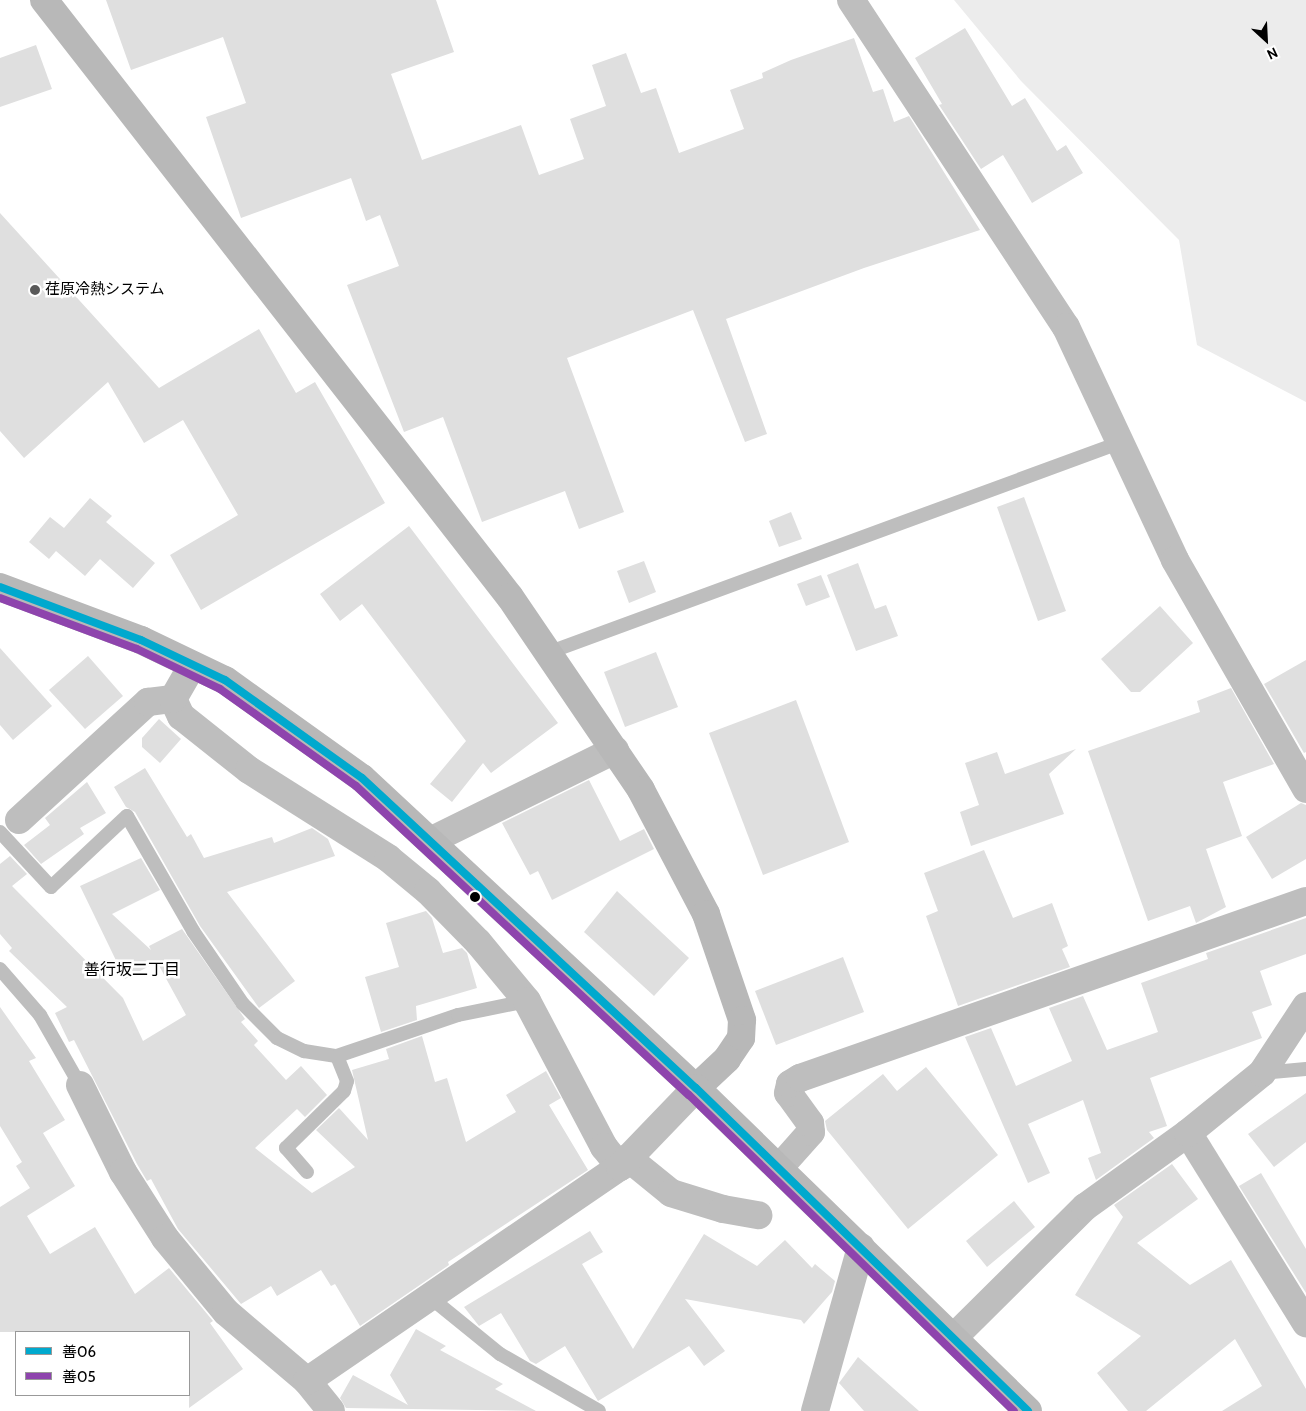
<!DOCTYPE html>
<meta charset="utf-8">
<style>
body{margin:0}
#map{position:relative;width:1306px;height:1411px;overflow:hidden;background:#fff;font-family:Cabin,"Noto Sans JP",sans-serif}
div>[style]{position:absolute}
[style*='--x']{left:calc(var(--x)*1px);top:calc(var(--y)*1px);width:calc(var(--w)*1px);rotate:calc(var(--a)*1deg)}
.green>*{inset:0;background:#ececec}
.building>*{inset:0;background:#dfdfdf}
.lane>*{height:14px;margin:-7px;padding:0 7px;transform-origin:7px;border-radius:7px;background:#bebebe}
.street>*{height:28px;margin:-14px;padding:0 14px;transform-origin:14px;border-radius:14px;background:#bebebe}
.secondary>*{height:28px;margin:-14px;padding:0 14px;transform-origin:14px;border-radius:14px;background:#b8b8b8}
.bus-1>*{height:8px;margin:-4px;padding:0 4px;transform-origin:4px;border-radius:4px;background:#00a9ce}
.bus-2>*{height:8px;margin:-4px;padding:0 4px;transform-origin:4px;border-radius:4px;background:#8e44ad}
.dots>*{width:14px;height:14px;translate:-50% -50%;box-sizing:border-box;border:2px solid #fff;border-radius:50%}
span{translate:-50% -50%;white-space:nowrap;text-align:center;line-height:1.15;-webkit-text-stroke:5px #fff;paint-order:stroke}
.poi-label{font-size:15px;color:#000}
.left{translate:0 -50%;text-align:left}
.neighbourhood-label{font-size:16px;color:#000}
.legend{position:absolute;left:15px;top:1331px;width:175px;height:65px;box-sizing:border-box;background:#fff;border:1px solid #999;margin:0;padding:6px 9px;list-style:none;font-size:15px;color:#000}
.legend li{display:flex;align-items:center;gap:10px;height:25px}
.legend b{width:25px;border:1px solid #999}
.north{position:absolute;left:1241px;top:15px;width:50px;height:50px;-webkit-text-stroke:4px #fff;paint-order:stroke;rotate:155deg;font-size:14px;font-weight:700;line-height:20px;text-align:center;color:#000}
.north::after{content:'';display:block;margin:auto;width:18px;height:22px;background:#000;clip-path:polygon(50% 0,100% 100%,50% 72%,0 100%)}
</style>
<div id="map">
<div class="green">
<div style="clip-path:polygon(954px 0,1306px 0,1306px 402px,1197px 345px,1179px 240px,1021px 81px)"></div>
</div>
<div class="building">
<div style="clip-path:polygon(106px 0,436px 0,454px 52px,391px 74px,422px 160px,521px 125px,539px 175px,584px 159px,570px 119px,606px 106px,592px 65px,626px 53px,641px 93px,656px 88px,679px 153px,744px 129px,730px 90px,763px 78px,762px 73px,791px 60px,854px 38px,873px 92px,883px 89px,894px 122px,909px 116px,980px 230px,864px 268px,726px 319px,767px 434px,745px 442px,693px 310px,567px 358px,624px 512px,579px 529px,565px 491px,482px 522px,443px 417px,404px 432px,347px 285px,399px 266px,380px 215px,366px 221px,351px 178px,241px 218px,206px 117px,246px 103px,223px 37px,131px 70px)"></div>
<div style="clip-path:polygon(965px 28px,1012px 106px,1025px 98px,1057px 151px,1066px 145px,1083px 173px,1032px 203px,1003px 155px,981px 169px,939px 105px,942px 104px,915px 58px)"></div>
<div style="clip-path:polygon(36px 45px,52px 89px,0 107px,0 58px)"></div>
<div style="clip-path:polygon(0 213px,159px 388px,259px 329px,296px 393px,315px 382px,385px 503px,201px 610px,170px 555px,238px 515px,183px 420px,144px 443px,108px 382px,24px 458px,0 431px)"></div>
<div style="clip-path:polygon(1024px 497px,1066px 611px,1038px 621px,997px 507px)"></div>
<div style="clip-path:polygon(90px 498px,112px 516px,106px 522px,155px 563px,133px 588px,100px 559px,85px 576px,56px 551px,49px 559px,29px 542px,50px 517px,64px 528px)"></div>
<div style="clip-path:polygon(791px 512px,802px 539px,779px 547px,769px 521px)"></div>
<div style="clip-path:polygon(409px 526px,558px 723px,491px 773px,483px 763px,452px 802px,430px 784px,466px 741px,362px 604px,340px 621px,320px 594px)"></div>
<div style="clip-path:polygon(644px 561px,656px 592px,629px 603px,617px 571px)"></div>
<div style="clip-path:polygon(858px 563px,875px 609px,886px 605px,898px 636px,856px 651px,827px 575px)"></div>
<div style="clip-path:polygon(821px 575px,830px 597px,806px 606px,797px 584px)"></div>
<div style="clip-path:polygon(1160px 606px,1193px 643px,1140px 692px,1131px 692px,1101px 659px)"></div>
<div style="clip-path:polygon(0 648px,52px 706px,13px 740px,0 725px)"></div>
<div style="clip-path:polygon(656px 652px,678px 707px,625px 727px,604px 672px)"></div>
<div style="clip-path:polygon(88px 656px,123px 696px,85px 729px,49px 690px)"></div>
<div style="clip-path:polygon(1306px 660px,1306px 752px,1304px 753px,1264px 684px)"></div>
<div style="clip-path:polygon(1231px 688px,1274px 764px,1223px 782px,1242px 836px,1206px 849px,1226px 907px,1196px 923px,1190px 906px,1148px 921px,1088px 751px,1200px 712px,1197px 701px)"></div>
<div style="clip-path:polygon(796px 700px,849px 842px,763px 875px,709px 733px)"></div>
<div style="clip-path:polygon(159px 719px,181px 739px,160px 763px,142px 747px,142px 738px)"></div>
<div style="clip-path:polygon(1076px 749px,1049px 774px,1064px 814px,971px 846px,960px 812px,979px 805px,965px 763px,997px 752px,1005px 774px)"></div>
<div style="clip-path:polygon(145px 768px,187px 837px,191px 834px,204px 858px,272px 837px,274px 843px,312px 828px,328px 839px,335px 856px,227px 892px,295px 981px,259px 1008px,200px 926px,135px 812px,126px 807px,114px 787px)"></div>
<div style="clip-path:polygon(589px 780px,620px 841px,644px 829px,654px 849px,552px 900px,538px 871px,530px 875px,502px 823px)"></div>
<div style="clip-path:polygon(87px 782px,106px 813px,80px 828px,84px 834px,41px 864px,24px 845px,50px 825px,45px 818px)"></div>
<div style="clip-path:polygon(1301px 803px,1306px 805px,1306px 859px,1272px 879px,1246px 837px)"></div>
<div style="clip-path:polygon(984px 850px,1013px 918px,1052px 903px,1068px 946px,1062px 949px,1070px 967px,958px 1006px,926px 916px,938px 911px,924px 873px)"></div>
<div style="clip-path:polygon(10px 856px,27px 874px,12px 886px,123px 998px,143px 1041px,186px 1015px,157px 962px,125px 979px,80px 886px,141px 858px,160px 890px,112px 914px,151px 950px,149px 946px,182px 929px,245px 1019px,241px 1022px,258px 1041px,254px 1045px,286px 1080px,301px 1066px,327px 1095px,305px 1117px,297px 1109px,255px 1148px,312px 1193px,355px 1167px,316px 1130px,339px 1108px,368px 1140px,352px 1070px,389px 1059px,386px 1049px,422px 1036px,435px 1082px,447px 1078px,466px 1142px,516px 1112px,506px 1095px,546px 1071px,561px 1098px,549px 1105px,588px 1170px,448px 1262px,449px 1265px,360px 1326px,335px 1284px,331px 1286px,321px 1270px,277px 1296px,271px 1286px,241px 1304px,178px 1229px,151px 1179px,147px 1181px,137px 1164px,74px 1040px,69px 1042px,55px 1013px,67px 1007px,9px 951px,12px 948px,0 934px,0 864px)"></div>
<div style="clip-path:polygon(617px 891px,689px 958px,654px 996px,584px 932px)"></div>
<div style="clip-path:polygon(426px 911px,432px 918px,443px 953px,462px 948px,467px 953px,477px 988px,416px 1006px,417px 1020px,381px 1032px,365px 977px,399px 967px,386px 923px)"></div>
<div style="clip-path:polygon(1306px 918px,1306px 954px,1260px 971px,1272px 1005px,1252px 1012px,1262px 1038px,1150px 1078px,1167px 1126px,1149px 1132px,1154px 1138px,1096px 1180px,1088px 1158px,1101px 1153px,1083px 1100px,1028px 1124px,1050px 1173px,1028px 1183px,965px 1037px,991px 1028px,1016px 1086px,1072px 1061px,1049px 1008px,1083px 996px,1107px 1050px,1158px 1032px,1141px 983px,1208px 959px,1206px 953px)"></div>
<div style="clip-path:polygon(843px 957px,864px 1012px,776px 1045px,755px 991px)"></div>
<div style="clip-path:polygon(0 1007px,36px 1058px,29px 1061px,65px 1120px,43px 1133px,75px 1186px,27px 1216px,50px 1254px,95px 1227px,135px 1294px,169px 1268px,213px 1321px,210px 1323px,243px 1369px,189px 1408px,189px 1332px,0 1332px,0 1207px,30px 1188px,16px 1166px,22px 1162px,0 1126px)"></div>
<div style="clip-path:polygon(926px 1067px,998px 1155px,908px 1229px,827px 1130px,825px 1121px,883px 1074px,897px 1091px)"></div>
<div style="clip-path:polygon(1306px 1093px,1306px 1142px,1274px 1167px,1248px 1134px)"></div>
<div style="clip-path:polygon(1172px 1164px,1198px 1199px,1137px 1243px,1190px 1285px,1231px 1260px,1306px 1389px,1306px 1411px,1222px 1411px,1262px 1386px,1235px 1339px,1146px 1411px,1128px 1411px,1097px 1373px,1141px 1336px,1075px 1295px,1123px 1217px,1114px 1205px)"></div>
<div style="clip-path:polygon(1261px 1173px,1306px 1249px,1306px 1293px,1239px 1186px)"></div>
<div style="clip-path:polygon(1014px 1201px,1035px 1227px,987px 1267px,966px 1241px)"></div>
<div style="clip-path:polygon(590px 1231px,603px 1252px,582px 1264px,633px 1349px,704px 1234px,757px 1266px,785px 1240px,812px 1268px,815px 1264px,835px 1281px,832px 1292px,804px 1324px,801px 1320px,685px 1299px,725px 1351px,704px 1366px,689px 1346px,598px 1401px,565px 1346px,536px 1364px,530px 1361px,501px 1313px,479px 1326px,464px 1307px)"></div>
<div style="clip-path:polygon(416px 1329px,446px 1346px,440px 1350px,503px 1384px,495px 1389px,536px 1411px,346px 1408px,340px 1398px,353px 1375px,408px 1405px,390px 1375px)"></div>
<div style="clip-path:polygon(858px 1357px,919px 1411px,864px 1411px,839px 1383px)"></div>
</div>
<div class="lane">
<div style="--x:550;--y:652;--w:606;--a:-20.17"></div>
<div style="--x:0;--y:832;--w:75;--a:47.2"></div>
<div style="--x:51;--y:887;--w:104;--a:-43.1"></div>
<div style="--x:127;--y:816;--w:133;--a:60.1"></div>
<div style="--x:193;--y:931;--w:88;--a:55.6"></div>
<div style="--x:243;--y:1004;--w:48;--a:45"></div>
<div style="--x:277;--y:1038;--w:30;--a:26"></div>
<div style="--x:304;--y:1051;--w:33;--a:9"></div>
<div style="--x:337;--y:1056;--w:128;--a:-18.7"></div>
<div style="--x:458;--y:1015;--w:70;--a:-11.5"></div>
<div style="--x:0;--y:969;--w:61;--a:49"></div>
<div style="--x:40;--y:1015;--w:81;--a:60.3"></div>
<div style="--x:1262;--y:1073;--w:44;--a:-5.2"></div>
<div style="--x:307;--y:1172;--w:32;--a:-131"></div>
<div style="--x:286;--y:1148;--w:81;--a:-44.5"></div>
<div style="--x:344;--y:1091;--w:10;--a:-73"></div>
<div style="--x:347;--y:1081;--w:27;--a:-112"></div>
<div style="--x:431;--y:1298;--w:89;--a:39.1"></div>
<div style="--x:500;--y:1354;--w:114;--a:29.9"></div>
</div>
<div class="street">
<div style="--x:851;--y:0;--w:391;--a:56.7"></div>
<div style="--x:1066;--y:327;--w:257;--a:64.9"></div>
<div style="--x:1175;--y:560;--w:264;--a:60.2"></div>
<div style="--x:173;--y:699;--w:19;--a:65"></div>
<div style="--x:181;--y:716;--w:87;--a:38.5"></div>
<div style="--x:249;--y:770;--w:165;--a:32.3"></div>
<div style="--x:388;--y:858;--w:52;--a:39.5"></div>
<div style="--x:428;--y:891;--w:71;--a:45.6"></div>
<div style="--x:478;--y:942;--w:77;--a:50.3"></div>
<div style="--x:527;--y:1001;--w:165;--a:62.2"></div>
<div style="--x:604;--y:1147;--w:26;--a:51"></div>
<div style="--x:19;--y:820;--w:175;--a:-42.5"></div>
<div style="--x:148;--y:702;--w:25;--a:-7"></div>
<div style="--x:173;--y:699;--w:38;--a:-60"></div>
<div style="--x:432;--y:840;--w:204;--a:-26.2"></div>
<div style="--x:80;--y:1085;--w:97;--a:63.7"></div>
<div style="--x:123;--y:1172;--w:78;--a:57.5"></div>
<div style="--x:165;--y:1238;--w:96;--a:50.5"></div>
<div style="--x:226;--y:1312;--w:106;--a:40.4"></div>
<div style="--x:307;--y:1381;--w:38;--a:51"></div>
<div style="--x:1188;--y:1133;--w:224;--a:58.2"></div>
<div style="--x:628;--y:1158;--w:55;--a:39.1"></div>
<div style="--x:671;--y:1193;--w:54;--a:17.1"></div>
<div style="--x:723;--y:1209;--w:36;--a:10"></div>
<div style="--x:779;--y:1168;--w:48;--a:-48.4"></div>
<div style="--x:811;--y:1132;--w:9;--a:-96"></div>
<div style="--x:810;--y:1123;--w:37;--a:-126"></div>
<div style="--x:788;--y:1093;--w:9;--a:-77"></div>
<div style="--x:790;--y:1084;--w:12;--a:-31"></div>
<div style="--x:800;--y:1078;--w:536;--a:-19.28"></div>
<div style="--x:953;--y:1338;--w:186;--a:-44.8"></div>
<div style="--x:1085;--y:1207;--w:127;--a:-35.7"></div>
<div style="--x:1188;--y:1133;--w:95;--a:-39"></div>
<div style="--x:1262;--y:1073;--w:80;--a:-56.7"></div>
<div style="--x:307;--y:1381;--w:379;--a:-34.4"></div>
<div style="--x:620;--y:1167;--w:110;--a:-46.1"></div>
<div style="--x:815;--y:1411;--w:170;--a:-74.3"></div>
</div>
<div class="secondary">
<div style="--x:44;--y:0;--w:757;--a:52.03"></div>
<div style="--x:510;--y:597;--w:233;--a:55.8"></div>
<div style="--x:641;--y:790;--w:140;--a:62.3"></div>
<div style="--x:706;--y:914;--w:112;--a:71.2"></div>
<div style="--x:742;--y:1020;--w:18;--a:93"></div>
<div style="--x:741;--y:1038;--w:25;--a:124"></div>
<div style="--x:727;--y:1059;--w:42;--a:136.9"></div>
<div style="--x:0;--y:587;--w:151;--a:20.6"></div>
<div style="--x:141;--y:640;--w:93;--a:25.5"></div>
<div style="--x:225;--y:680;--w:168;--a:35.6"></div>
<div style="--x:362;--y:778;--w:456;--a:42.9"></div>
<div style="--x:696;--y:1088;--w:463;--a:44.2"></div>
</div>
<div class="bus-1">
<div style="--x:0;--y:587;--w:151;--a:20.6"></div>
<div style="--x:141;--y:640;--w:93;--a:25.5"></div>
<div style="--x:225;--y:680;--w:168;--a:35.6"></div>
<div style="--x:362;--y:778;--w:456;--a:42.9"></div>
<div style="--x:696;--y:1088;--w:463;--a:44.2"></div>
</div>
<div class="bus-2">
<div style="--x:0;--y:598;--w:146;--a:20.4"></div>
<div style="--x:137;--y:649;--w:92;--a:25.7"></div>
<div style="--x:220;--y:689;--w:167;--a:35.5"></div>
<div style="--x:356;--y:786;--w:454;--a:42.9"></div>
<div style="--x:689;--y:1095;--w:453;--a:44.2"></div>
</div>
<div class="dots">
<div style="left:35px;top:290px;background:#595959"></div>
<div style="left:475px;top:897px;background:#000"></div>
</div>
<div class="poi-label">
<span class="left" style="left:45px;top:290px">荏原冷熱システム</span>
</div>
<div class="neighbourhood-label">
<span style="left:132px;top:970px">善行坂二丁目</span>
</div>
<ul class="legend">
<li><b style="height:6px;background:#00a9ce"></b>善06</li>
<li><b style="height:6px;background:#8e44ad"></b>善05</li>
</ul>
<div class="north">N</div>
</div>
